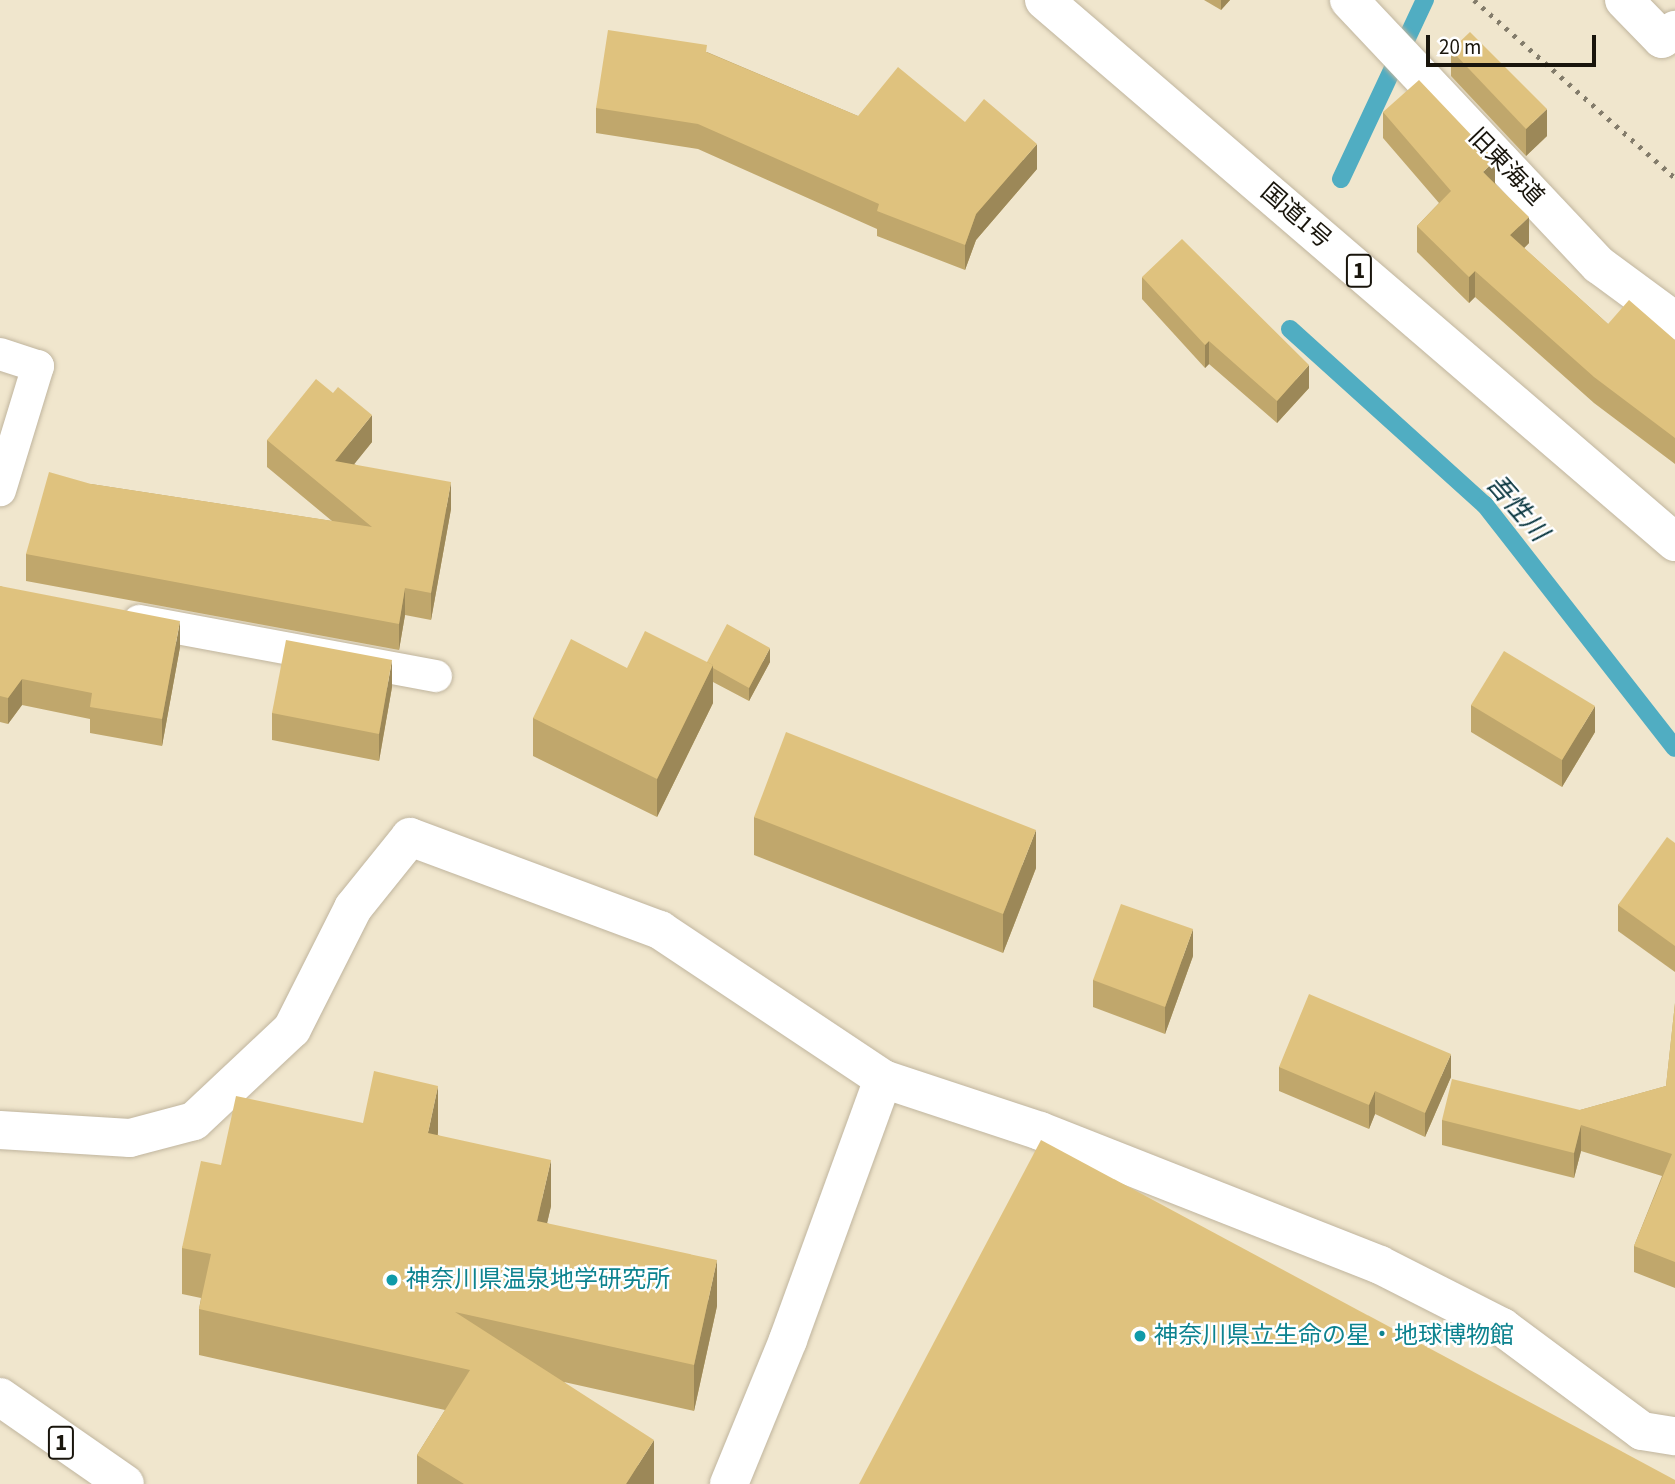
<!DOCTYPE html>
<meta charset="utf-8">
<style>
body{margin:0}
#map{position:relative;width:1675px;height:1484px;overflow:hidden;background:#f0e6cd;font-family:"Source Sans 3","Noto Sans JP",sans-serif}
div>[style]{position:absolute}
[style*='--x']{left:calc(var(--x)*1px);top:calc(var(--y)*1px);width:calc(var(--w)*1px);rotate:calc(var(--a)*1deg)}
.stream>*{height:18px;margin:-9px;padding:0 9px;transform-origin:9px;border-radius:9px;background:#50adc2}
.roads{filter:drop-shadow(0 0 2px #c0b59e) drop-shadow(0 0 2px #c0b59e)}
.lane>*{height:32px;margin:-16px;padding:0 16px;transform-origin:16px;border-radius:16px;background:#fff}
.street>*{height:38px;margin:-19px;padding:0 19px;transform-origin:19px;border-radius:19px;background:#fff}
.highway>*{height:38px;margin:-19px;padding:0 19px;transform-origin:19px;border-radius:19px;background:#fff}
.rail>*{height:5px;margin-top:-2.5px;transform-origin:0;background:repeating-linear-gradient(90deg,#837c6b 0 3.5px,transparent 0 10.5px)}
.wall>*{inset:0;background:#c0a76c}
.shaded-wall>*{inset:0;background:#9c8858}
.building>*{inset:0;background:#dfc27e}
.dots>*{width:19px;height:19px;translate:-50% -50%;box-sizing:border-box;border:4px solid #fff;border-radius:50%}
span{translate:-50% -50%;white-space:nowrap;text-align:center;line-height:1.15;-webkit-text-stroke:5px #fff;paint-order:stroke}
.shield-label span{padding:2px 5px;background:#fff;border:2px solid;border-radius:5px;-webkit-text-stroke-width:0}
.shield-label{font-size:23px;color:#19150c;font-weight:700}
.street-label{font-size:24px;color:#19150c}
.culture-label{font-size:24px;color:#0d838f}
.left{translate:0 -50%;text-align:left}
.water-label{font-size:26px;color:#04323b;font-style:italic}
.scale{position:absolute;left:1426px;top:35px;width:170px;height:32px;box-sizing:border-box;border:4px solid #19150c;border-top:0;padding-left:9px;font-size:21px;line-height:24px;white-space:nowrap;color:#19150c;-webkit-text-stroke:5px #fff;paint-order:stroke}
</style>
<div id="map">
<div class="stream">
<div style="--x:1341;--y:179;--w:198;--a:-64.9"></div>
<div style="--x:1290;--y:329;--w:263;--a:42.1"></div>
<div style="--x:1485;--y:505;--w:308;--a:52"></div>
</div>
<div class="roads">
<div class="lane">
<div style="--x:0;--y:354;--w:40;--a:18"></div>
<div style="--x:38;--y:366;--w:130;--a:107"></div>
<div style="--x:139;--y:621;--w:302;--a:10.5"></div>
</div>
<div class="street">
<div style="--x:1349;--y:0;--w:364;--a:46.7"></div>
<div style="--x:1599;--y:265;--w:94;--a:36.4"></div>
<div style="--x:1624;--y:0;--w:54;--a:45.7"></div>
<div style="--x:1662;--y:39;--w:16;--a:-35"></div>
<div style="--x:0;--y:1130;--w:130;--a:3.5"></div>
<div style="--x:130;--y:1138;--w:66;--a:-14.9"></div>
<div style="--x:194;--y:1121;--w:134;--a:-43.2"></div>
<div style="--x:292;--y:1029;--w:136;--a:-63.2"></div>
<div style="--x:353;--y:908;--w:91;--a:-51.2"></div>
<div style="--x:410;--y:837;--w:267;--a:20.4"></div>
<div style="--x:660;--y:930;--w:268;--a:33.7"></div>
<div style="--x:883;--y:1079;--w:165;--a:18.3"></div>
<div style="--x:1040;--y:1131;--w:365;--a:21.5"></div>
<div style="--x:1380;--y:1265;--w:137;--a:26.9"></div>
<div style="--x:1502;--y:1327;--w:174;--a:36.6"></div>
<div style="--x:1642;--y:1431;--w:33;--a:9"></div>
<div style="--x:729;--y:1484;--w:156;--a:-67.7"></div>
<div style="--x:788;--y:1340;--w:278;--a:-70"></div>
</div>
<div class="highway">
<div style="--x:1044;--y:0;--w:832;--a:40.66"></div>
<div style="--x:0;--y:1397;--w:152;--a:34.8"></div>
</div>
</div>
<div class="rail">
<div style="--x:1474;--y:0;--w:268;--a:41.5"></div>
</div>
<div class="wall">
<div style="clip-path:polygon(1204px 0,1230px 0,1221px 10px)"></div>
<div style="clip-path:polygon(1451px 50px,1547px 136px,1526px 156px,1451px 76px)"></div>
<div style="clip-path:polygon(707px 52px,858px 116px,965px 122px,1037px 169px,976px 240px,965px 270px,877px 236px,877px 229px,698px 149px,596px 133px,596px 108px)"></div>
<div style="clip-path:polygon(1383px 112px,1495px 183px,1529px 243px,1524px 248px,1608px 324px,1675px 340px,1675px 464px,1594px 403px,1475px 297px,1469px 303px,1417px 252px,1417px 226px,1439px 203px,1383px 138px)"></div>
<div style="clip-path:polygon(1142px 277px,1309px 388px,1277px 423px,1209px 364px,1205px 368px,1142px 299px)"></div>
<div style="clip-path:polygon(267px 440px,372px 442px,354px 464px,451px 509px,431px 620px,405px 615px,399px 650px,26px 581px,26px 554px,91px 484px,332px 521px,267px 467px)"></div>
<div style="clip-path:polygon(0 586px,180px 647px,162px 746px,90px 733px,90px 719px,22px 705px,8px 724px,0 722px)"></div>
<div style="clip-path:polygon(707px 662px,770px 662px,749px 701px,713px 682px,713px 703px,657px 817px,533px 756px,533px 718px,627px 668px)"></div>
<div style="clip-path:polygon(392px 687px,379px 761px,272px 740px,272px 713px)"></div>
<div style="clip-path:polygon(1471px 705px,1595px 732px,1562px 787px,1471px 732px)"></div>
<div style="clip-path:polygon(754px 817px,1036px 868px,1003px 953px,754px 855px)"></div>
<div style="clip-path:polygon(1675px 843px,1675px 972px,1618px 931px,1618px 905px)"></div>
<div style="clip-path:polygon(1193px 956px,1165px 1034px,1093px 1007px,1093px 980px)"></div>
<div style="clip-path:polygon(1675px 1003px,1675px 1288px,1634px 1272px,1634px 1246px,1662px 1176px,1581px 1151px,1574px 1178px,1442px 1145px,1442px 1120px,1580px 1110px,1666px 1086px)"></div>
<div style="clip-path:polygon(1279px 1067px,1451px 1077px,1425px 1137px,1375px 1114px,1369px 1129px,1279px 1091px)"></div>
<div style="clip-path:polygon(363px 1123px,438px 1132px,438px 1135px,551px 1206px,547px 1223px,717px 1306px,694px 1411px,564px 1382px,654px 1484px,417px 1484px,417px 1455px,445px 1410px,199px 1355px,199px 1309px,201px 1298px,182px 1294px,182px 1248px,221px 1165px)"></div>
</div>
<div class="shaded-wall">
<div style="clip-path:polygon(1221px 0,1230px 0,1221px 10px)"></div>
<div style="clip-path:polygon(1547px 109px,1547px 136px,1526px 156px,1526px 129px)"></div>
<div style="clip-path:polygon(1037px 144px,1037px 169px,976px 240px,965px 270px,965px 245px,976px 214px)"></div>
<div style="clip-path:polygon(1495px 160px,1495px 186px,1483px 172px)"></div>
<div style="clip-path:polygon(1529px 217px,1529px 243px,1510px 262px,1510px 235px)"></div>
<div style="clip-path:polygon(1475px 271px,1475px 297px,1469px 303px,1469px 277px)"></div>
<div style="clip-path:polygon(1209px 341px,1209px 364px,1205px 368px,1205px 345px)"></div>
<div style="clip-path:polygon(1309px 365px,1309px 388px,1277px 423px,1277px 401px)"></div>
<div style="clip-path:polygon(372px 415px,372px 442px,335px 488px,335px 461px)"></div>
<div style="clip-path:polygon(451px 482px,451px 509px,431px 620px,431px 593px)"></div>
<div style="clip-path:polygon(405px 588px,405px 615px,399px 650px,399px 624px)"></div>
<div style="clip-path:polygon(180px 621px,180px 647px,162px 746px,162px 719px)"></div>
<div style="clip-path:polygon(770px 648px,770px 662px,749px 701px,749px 688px)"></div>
<div style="clip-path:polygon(392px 660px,392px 687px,379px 761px,379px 734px)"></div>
<div style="clip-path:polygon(713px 665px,713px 703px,657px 817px,657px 779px)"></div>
<div style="clip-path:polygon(22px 679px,22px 705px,8px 724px,8px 698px)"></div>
<div style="clip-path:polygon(1595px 706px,1595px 732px,1562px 787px,1562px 760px)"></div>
<div style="clip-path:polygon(1036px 830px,1036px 868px,1003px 953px,1003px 914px)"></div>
<div style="clip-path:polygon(1193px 929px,1193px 956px,1165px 1034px,1165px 1007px)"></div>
<div style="clip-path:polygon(1451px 1054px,1451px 1077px,1425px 1137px,1425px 1113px)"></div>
<div style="clip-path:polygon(438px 1086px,438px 1132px,428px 1179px,428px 1133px)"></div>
<div style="clip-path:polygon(1375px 1091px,1375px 1114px,1369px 1129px,1369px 1105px)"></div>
<div style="clip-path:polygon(1581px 1125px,1581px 1151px,1574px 1178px,1574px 1153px)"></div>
<div style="clip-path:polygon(551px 1160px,551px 1206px,537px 1267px,537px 1221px)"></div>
<div style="clip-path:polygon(717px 1260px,717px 1306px,694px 1411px,694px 1365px)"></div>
<div style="clip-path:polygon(654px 1440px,654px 1484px,626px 1484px)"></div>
</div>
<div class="building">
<div style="clip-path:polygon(608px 30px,707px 45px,706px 52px,858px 116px,898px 67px,965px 122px,984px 99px,1037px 144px,976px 214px,965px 245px,877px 211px,879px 204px,698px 124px,596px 108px)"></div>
<div style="clip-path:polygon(1470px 32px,1547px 109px,1526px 129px,1451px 50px)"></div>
<div style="clip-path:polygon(1419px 80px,1495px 160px,1483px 172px,1529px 217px,1510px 235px,1608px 324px,1629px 300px,1675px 340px,1675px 438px,1594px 377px,1475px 271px,1469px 277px,1417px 226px,1451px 191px,1383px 112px)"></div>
<div style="clip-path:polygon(1182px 239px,1309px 365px,1277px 401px,1209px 341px,1205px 345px,1142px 277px)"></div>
<div style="clip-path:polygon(316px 379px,333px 393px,338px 387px,372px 415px,335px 461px,451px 482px,431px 593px,405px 588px,399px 624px,26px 554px,49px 472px,91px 484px,372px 527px,267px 440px)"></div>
<div style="clip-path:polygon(0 586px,180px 621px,162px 719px,90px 707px,92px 693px,22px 679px,8px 698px,0 696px)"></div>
<div style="clip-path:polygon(727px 624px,770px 648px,749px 688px,713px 668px,713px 665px,707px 662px)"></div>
<div style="clip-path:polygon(645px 631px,713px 665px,657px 779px,533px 718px,571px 639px,627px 668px)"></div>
<div style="clip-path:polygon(286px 640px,392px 660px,379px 734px,272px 713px)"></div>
<div style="clip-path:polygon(1504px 651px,1595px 706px,1562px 760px,1471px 705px)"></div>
<div style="clip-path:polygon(786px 732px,1036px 830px,1003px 914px,754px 817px)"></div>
<div style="clip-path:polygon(1667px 837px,1675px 843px,1675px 946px,1618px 905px)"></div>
<div style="clip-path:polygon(1121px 904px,1193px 929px,1165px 1007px,1093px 980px)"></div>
<div style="clip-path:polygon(1309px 994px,1451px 1054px,1425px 1113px,1375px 1091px,1369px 1105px,1279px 1067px)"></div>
<div style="clip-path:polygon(1675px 1003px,1675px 1262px,1634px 1246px,1672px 1154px,1581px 1125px,1574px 1153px,1442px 1120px,1452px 1079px,1580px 1110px,1666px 1086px)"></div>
<div style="clip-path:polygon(374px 1071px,438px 1086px,428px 1133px,551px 1160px,537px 1221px,717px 1260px,694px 1365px,455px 1312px,654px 1440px,626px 1484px,464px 1484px,417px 1455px,470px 1370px,199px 1309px,211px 1254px,182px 1248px,201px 1161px,221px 1165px,236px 1096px,363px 1123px)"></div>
<div style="clip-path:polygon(1041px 1140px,1675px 1480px,1675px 1484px,859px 1484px)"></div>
</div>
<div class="dots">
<div style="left:392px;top:1280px;background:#0f9aa8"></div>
<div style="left:1140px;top:1336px;background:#0f9aa8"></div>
</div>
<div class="shield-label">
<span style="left:1359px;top:271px">1</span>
<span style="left:61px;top:1443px">1</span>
</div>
<div class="street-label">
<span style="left:1506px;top:167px;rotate:46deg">旧東海道</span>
<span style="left:1296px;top:216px;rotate:41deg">国道1号</span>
</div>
<div class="culture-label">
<span class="left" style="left:406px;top:1280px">神奈川県温泉地学研究所</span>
<span class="left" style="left:1154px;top:1336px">神奈川県立生命の星・地球博物館</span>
</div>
<div class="water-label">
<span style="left:1517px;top:508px;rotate:49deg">吾性川</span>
</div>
<div class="scale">20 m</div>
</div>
